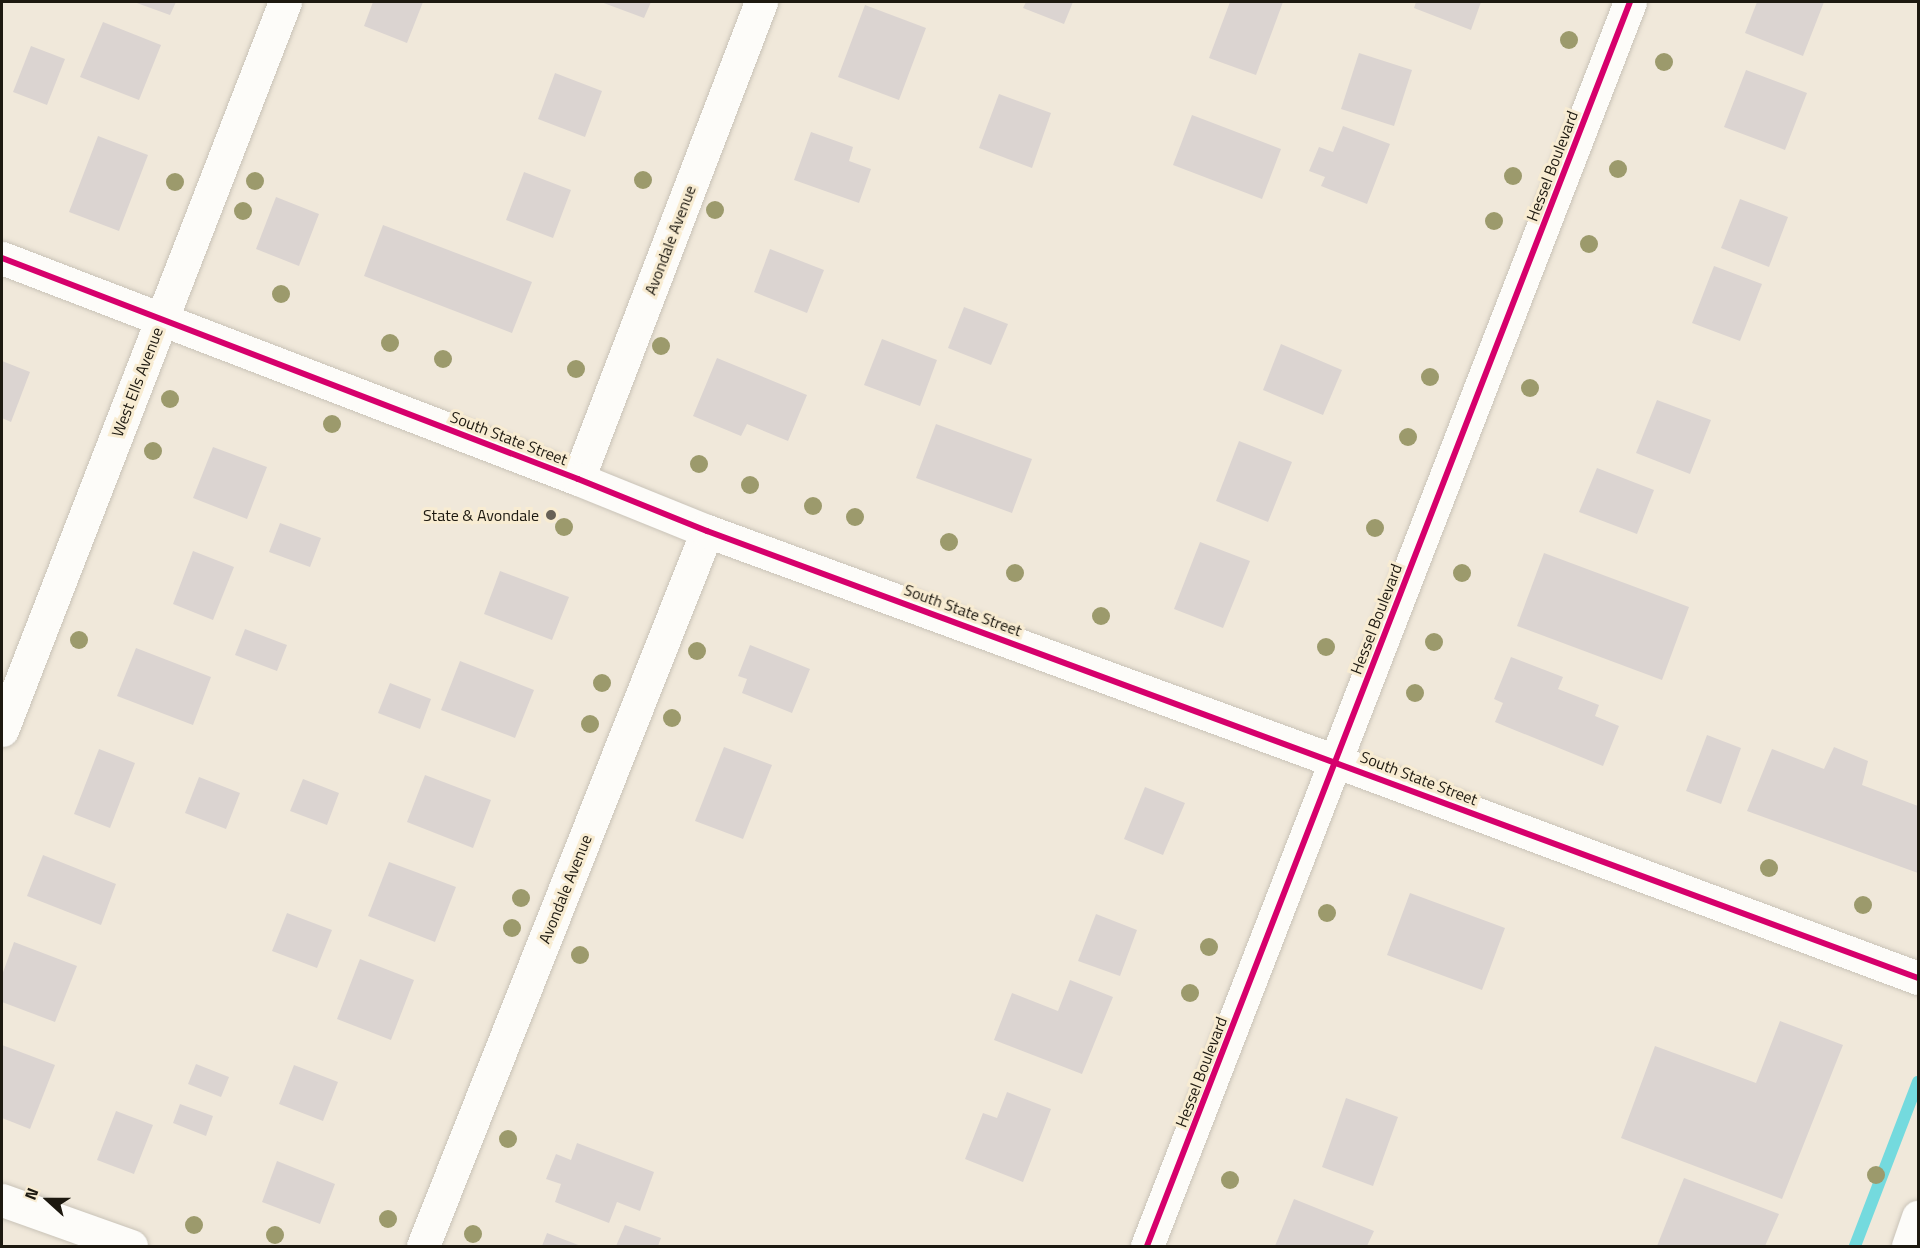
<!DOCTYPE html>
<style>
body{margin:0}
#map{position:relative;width:1920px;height:1248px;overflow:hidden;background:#f0e8da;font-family:"Titillium Web",sans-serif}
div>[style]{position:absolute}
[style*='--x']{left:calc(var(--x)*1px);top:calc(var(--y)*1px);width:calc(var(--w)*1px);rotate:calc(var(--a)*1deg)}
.stream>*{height:12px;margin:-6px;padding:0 6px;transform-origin:6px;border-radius:6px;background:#74dade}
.building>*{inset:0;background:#dbd4d1}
.roads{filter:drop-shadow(0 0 2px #c9c3b8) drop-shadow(0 0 2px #c9c3b8)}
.minor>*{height:33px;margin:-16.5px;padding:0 16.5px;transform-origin:16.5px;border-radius:16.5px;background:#fdfcf9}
.major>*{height:33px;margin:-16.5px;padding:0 16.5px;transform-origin:16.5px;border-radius:16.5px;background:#fdfcf9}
.cycleway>*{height:6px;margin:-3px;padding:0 3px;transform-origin:3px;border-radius:3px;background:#d6006c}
.trees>*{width:18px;height:18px;margin:-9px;border-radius:50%;background:#9c9a6c}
.dots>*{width:16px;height:16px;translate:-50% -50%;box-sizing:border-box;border:3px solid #f8ecd2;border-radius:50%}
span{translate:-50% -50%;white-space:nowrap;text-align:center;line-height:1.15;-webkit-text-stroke:6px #f8ecd2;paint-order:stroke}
.street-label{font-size:16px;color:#1d1910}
.poi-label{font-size:16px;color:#1d1910}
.right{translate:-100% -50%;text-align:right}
.frame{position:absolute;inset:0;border:3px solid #1d1910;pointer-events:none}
.north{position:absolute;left:18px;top:1170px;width:60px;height:60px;-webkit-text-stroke:4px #f8ecd2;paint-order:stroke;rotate:291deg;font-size:16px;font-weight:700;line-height:24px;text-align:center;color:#1d1910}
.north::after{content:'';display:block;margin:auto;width:21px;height:27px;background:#1d1910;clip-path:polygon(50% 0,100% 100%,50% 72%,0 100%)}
</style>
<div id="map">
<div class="stream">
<div style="--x:1855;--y:1246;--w:176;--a:-69"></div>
</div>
<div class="building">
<div style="clip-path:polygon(134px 2px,176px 2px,170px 15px)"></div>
<div style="clip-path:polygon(373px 2px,423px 2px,407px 43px,364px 26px)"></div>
<div style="clip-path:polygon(601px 2px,651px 2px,644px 18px)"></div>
<div style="clip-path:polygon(1026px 2px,1073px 2px,1064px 24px,1023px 8px)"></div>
<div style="clip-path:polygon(1230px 2px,1283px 2px,1256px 75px,1209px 58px)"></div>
<div style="clip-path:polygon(1416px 2px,1481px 2px,1471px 30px,1414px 8px)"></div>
<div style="clip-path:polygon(1757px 2px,1824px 2px,1803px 56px,1745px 33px)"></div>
<div style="clip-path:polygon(865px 5px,926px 28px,899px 100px,838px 77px)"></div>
<div style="clip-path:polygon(103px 22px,161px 45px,139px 100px,80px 77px)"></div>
<div style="clip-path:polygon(31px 46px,65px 59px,47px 105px,13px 92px)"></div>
<div style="clip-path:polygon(1359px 53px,1412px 70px,1394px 126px,1341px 109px)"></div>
<div style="clip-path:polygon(1746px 70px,1807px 93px,1785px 150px,1724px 127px)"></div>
<div style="clip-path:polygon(555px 73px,602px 91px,585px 137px,538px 119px)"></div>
<div style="clip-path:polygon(999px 94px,1051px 113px,1032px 168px,979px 148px)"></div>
<div style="clip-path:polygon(1192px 115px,1281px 149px,1262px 199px,1173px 165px)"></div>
<div style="clip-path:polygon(1343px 126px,1390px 144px,1367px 204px,1321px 186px,1325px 177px,1309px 171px,1319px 147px,1333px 152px)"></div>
<div style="clip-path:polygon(811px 132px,853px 147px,849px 161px,871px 169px,859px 203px,794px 180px)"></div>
<div style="clip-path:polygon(98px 136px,148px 155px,119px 231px,69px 212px)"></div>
<div style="clip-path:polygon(524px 172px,571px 190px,553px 238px,506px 220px)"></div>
<div style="clip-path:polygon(276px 197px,319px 214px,299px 266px,256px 249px)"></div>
<div style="clip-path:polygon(1740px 199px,1788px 217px,1769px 267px,1721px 248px)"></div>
<div style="clip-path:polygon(383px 225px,532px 282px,512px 333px,364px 276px)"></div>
<div style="clip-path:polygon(770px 249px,824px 270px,807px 313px,754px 292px)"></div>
<div style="clip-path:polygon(1714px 266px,1762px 284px,1740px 341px,1692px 323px)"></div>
<div style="clip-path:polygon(964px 307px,1008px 324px,991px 365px,948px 348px)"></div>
<div style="clip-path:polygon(882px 339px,937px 360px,920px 406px,864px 385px)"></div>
<div style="clip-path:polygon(1281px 344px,1342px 370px,1323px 415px,1263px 390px)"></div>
<div style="clip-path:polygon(717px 358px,807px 395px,788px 441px,747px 424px,741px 436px,693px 416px)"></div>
<div style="clip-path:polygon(2px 361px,30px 372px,11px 422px,2px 418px)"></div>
<div style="clip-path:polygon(1657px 400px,1711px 420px,1690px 474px,1636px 453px)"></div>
<div style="clip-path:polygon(936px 424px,1032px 459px,1012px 513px,916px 478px)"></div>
<div style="clip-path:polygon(1239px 441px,1292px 462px,1268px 522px,1216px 501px)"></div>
<div style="clip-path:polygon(213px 447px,267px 467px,247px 519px,193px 498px)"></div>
<div style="clip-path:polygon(1597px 468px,1654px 490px,1637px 534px,1579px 512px)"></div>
<div style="clip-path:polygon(280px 523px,321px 538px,310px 567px,269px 552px)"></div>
<div style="clip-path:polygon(1200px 542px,1250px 561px,1223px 628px,1174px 609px)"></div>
<div style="clip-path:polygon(193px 551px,234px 567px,213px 620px,173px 604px)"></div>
<div style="clip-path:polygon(1544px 553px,1689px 607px,1662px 680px,1517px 626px)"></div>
<div style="clip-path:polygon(500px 571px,569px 597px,552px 640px,484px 614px)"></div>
<div style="clip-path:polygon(245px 629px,287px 645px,277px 671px,235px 655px)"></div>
<div style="clip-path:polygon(750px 645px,810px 669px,792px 713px,742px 693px,747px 679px,738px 676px)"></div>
<div style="clip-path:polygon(136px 648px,211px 677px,193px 725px,117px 696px)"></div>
<div style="clip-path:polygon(1511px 657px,1563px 677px,1558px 689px,1599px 705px,1595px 716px,1619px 726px,1603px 766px,1495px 722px,1503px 703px,1494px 699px)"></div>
<div style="clip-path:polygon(460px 661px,534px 690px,515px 738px,441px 710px)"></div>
<div style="clip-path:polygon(390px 683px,431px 699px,420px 729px,378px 713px)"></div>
<div style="clip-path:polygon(1707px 735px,1741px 748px,1721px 804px,1686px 791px)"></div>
<div style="clip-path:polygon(724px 747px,772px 765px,743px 839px,695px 821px)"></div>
<div style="clip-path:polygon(1834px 747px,1868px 761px,1862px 785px,1918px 806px,1918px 873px,1747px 811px,1772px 749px,1824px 769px)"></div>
<div style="clip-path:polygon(99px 749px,135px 763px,110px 828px,74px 814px)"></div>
<div style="clip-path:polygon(425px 775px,491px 800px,473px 848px,407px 822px)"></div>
<div style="clip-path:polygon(199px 777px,240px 793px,226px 829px,185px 813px)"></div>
<div style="clip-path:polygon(303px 779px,339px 793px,327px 825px,290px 811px)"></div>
<div style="clip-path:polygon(1145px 787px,1185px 803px,1163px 855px,1124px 839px)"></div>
<div style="clip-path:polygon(43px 855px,116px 884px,101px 925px,27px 896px)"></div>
<div style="clip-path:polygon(389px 862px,456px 887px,435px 942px,368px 916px)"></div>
<div style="clip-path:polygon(1410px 893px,1505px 928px,1482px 990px,1387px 955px)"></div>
<div style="clip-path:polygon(287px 913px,332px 930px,317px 968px,272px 951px)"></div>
<div style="clip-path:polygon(1096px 914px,1137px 930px,1120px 976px,1078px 961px)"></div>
<div style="clip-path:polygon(14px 942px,77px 966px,55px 1022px,2px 1002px,2px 975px)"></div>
<div style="clip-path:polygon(360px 959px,414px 980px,391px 1040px,337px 1019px)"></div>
<div style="clip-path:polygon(1070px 980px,1113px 997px,1082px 1074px,994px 1040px,1012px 993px,1058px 1011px)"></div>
<div style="clip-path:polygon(1780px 1021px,1843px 1045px,1782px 1199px,1621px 1138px,1655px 1046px,1756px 1083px)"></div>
<div style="clip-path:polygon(2px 1045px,55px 1065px,30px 1129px,2px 1118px)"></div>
<div style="clip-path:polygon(196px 1064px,229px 1077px,221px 1097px,188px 1084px)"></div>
<div style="clip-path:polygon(294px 1065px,338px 1082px,323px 1121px,279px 1104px)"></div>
<div style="clip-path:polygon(1007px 1092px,1051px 1109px,1023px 1182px,965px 1159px,983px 1113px,997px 1118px)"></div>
<div style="clip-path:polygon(1346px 1098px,1398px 1117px,1373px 1186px,1322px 1167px)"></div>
<div style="clip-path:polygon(180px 1104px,213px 1116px,206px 1136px,173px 1123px)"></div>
<div style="clip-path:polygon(116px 1111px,153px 1125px,134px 1174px,97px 1160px)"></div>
<div style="clip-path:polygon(577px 1143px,654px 1172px,640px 1211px,617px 1202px,609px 1223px,555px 1202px,561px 1184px,546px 1179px,556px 1154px,571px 1160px)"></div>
<div style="clip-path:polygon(277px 1161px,335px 1184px,320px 1224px,262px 1202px)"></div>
<div style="clip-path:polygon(1684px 1178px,1779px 1214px,1765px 1246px,1657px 1246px)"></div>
<div style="clip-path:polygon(1294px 1199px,1374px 1231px,1367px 1246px,1275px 1246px)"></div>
<div style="clip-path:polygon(625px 1225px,661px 1238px,658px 1246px,616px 1246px)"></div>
<div style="clip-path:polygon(547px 1233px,581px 1246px,542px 1246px)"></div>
</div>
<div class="roads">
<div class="minor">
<div style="--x:578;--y:479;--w:511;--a:-69.01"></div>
<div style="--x:2;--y:730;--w:781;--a:-68.76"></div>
<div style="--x:1335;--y:761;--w:622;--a:20.42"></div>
<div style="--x:2;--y:1200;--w:137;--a:19.6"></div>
<div style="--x:423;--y:1246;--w:769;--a:-68.34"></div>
<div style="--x:1147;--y:1246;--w:1334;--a:-68.78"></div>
<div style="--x:1908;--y:1246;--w:31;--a:-71"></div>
</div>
<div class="major">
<div style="--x:2;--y:258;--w:617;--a:20.99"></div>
<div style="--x:578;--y:479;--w:139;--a:22"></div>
<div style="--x:707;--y:531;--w:669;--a:20.11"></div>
</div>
</div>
<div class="cycleway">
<div style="--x:2;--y:258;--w:617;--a:20.99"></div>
<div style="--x:578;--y:479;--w:139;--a:22"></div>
<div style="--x:707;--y:531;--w:1291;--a:20.26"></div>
<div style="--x:1147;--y:1246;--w:1334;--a:-68.78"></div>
</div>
<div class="trees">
<div style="left:1569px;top:40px"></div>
<div style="left:1664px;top:62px"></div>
<div style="left:1618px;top:169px"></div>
<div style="left:1513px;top:176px"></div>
<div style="left:643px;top:180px"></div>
<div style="left:255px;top:181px"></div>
<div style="left:175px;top:182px"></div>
<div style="left:715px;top:210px"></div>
<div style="left:243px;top:211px"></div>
<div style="left:1494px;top:221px"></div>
<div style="left:1589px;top:244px"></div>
<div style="left:281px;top:294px"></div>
<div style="left:390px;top:343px"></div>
<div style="left:661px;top:346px"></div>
<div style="left:443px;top:359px"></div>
<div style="left:576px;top:369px"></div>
<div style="left:1430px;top:377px"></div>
<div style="left:1530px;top:388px"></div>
<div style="left:170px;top:399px"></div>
<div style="left:332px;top:424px"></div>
<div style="left:1408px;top:437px"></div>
<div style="left:153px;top:451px"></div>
<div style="left:699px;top:464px"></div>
<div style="left:750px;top:485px"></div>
<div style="left:813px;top:506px"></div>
<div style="left:855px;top:517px"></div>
<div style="left:564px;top:527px"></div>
<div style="left:1375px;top:528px"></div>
<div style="left:949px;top:542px"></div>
<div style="left:1015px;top:573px"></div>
<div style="left:1462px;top:573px"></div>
<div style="left:1101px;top:616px"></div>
<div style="left:79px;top:640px"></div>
<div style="left:1434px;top:642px"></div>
<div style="left:1326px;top:647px"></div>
<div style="left:697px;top:651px"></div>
<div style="left:602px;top:683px"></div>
<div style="left:1415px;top:693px"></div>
<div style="left:672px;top:718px"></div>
<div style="left:590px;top:724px"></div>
<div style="left:1769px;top:868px"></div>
<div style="left:521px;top:898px"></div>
<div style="left:1863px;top:905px"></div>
<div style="left:1327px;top:913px"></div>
<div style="left:512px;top:928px"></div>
<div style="left:1209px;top:947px"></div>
<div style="left:580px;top:955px"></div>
<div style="left:1190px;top:993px"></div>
<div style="left:508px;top:1139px"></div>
<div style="left:1876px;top:1175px"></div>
<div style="left:1230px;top:1180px"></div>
<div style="left:388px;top:1219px"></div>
<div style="left:194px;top:1225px"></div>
<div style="left:473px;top:1234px"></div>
<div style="left:275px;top:1235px"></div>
</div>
<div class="dots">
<div style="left:551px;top:515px;background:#676157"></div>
</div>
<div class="street-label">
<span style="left:1552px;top:166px;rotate:-69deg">Hessel Boulevard</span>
<span style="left:670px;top:240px;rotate:-69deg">Avondale Avenue</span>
<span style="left:137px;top:382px;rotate:-69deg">West Ells Avenue</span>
<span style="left:509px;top:438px;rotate:21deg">South State Street</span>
<span style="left:963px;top:610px;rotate:20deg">South State Street</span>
<span style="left:1376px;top:619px;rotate:-69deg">Hessel Boulevard</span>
<span style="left:1419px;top:778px;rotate:21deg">South State Street</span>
<span style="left:565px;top:889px;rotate:-68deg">Avondale Avenue</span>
<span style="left:1201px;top:1072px;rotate:-69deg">Hessel Boulevard</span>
</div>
<div class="poi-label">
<span class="right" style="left:539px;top:515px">State &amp; Avondale</span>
</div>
<div class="frame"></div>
<div class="north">N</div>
</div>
